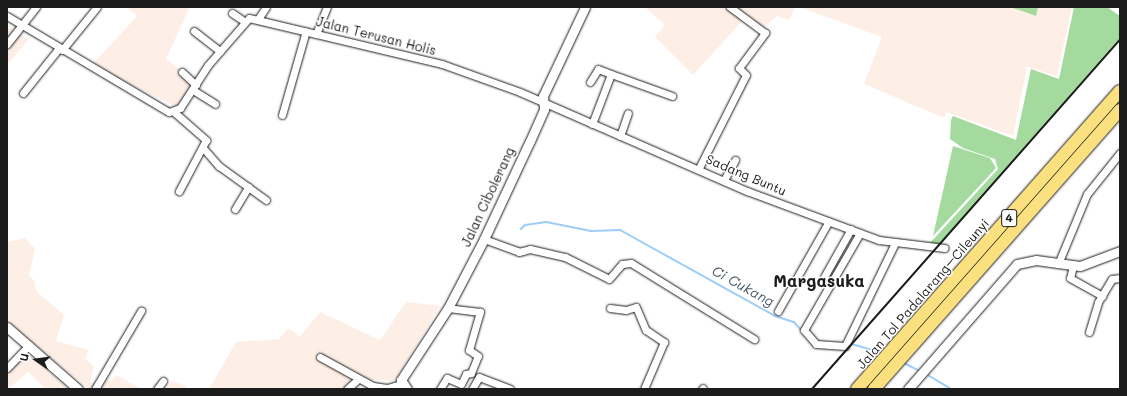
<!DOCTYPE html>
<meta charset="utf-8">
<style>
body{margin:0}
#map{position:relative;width:1127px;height:396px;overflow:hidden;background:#fff;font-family:Mali,sans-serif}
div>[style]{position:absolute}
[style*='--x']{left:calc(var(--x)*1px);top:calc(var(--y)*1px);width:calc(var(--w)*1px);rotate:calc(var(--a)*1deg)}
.built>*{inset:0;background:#feefe6}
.green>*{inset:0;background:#a5da9e}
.stream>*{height:2px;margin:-1px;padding:0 1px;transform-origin:1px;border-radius:1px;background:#9dcdf9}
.roads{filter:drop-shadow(0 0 1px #1c1c1c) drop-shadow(0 0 1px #1c1c1c)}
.street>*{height:7px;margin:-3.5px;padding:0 3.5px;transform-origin:3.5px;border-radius:3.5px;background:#fff}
.secondary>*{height:9px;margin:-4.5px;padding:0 4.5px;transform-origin:4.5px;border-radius:4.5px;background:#fff}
.highway>*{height:12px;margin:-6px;padding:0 6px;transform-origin:6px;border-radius:6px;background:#fbe080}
.rail>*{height:2px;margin:-1px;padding:0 1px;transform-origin:1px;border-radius:1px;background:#1c1c1c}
span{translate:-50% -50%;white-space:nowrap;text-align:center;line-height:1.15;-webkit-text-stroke:3px #fff;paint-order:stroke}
.shield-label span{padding:1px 3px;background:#fff;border:1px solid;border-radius:3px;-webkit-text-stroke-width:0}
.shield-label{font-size:12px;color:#1c1c1c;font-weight:700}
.street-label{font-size:13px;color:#1c1c1c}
.water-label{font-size:14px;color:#495a69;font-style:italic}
.district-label{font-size:17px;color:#1c1c1c;font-weight:700}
.frame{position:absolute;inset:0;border:8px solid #1c1c1c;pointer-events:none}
.north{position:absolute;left:16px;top:340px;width:40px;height:40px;-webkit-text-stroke:3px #fff;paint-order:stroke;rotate:283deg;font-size:11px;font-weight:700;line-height:16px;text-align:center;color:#1c1c1c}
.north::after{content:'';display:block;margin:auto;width:14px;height:18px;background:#1c1c1c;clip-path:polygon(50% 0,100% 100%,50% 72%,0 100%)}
</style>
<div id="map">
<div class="built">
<div style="clip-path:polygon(127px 7px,190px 7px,166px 59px,195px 81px,177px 107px,91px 66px,137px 16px)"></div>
<div style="clip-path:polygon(645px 7px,795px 7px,789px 20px,777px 16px,759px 32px,743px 20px,693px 75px,655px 37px,665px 25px)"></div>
<div style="clip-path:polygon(799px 7px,1072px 7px,1057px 76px,1027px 67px,1013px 136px,946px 112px,944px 118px,864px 84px,882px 37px)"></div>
<div style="clip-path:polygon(7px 26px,28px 40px,7px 65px)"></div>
<div style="clip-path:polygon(25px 238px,35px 249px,29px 275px,35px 282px,36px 291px,64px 315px,56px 341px,89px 350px,85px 359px,94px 366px,90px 382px,96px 384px,102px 376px,111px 382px,116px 375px,142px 389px,89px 389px,7px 321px,7px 242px)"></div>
<div style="clip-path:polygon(406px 302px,440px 306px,395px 381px,356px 379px,359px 387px,368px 389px,209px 389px,236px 342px,279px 339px,288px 328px,300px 336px,320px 312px,380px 340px)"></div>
<div style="clip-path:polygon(25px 352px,69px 389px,46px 389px,28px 372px,8px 389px,7px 375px)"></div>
<div style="clip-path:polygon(172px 381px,186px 386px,186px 389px,165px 389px)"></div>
</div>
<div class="green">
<div style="clip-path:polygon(1010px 7px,1038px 7px,1036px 16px)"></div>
<div style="clip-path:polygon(1074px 7px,1107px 7px,1120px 16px,1120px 39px,938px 246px,930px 243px,998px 169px,995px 159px,963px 148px,950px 139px,951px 120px,953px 116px,1016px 140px,1031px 69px,1059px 79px)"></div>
<div style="clip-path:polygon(953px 146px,990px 158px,996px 168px,933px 236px)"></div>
</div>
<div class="stream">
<div style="--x:521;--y:229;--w:6;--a:-45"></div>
<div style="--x:525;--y:225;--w:21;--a:-8"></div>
<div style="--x:546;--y:222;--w:46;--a:11.3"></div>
<div style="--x:591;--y:231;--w:29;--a:-2"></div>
<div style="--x:620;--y:230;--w:177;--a:29"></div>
<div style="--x:775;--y:316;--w:20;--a:18"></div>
<div style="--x:794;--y:322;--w:11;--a:49"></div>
<div style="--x:848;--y:343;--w:35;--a:16"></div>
<div style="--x:902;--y:362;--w:20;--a:27"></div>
<div style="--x:926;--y:374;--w:29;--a:31"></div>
</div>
<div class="roads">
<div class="street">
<div style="--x:232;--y:13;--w:14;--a:34"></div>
<div style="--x:7;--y:16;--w:188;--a:30.7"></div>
<div style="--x:169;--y:112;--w:12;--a:-20"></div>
<div style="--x:180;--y:108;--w:51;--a:-56.9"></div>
<div style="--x:208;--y:65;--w:62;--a:-48.9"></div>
<div style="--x:249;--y:18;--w:198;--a:13.4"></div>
<div style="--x:442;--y:64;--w:83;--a:19.7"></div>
<div style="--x:520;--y:92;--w:248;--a:23.6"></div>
<div style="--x:747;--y:191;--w:141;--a:20.4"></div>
<div style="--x:879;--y:240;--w:66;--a:6.9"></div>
<div style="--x:258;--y:19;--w:14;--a:-56"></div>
<div style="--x:194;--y:31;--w:33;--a:38"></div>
<div style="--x:316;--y:34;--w:29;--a:-68"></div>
<div style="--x:7;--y:44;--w:47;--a:-51.9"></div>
<div style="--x:62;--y:50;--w:55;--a:-50.9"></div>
<div style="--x:182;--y:72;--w:19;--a:43"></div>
<div style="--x:590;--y:82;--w:15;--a:-58"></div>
<div style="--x:598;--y:69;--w:14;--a:21"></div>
<div style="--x:193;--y:90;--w:26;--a:32"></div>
<div style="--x:23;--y:93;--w:58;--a:-51.3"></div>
<div style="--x:174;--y:112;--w:43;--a:41.2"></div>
<div style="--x:206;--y:140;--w:58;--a:117.9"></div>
<div style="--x:282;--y:115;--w:87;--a:-74.1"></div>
<div style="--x:592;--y:124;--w:53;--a:-69.2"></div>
<div style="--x:611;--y:74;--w:65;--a:19.8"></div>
<div style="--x:620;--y:136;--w:24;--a:-71"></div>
<div style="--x:204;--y:149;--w:23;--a:49"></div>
<div style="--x:219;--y:166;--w:58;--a:35.9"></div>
<div style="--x:699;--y:168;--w:104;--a:-63.2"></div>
<div style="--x:746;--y:75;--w:10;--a:-135"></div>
<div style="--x:739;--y:68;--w:44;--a:-53.4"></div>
<div style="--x:765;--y:33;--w:44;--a:-143.4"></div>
<div style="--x:724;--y:180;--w:23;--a:-61"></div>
<div style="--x:235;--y:209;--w:26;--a:-59"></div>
<div style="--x:860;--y:233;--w:112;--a:120"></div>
<div style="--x:804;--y:330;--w:18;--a:49"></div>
<div style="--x:816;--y:344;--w:29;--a:4"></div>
<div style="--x:845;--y:346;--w:112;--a:-64.1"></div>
<div style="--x:484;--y:239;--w:37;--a:20"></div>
<div style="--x:519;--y:252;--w:11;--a:-15"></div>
<div style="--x:530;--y:249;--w:36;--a:13"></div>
<div style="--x:565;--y:257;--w:49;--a:26.6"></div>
<div style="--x:609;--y:279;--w:20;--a:-49"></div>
<div style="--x:622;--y:264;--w:9;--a:-6"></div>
<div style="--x:631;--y:263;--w:145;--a:31.7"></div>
<div style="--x:1058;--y:264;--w:76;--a:-67.5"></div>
<div style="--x:1087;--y:194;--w:53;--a:-51.2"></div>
<div style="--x:1073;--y:266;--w:12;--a:104"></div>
<div style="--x:1070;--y:278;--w:37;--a:29"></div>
<div style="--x:824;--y:277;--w:55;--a:-60.6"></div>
<div style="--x:610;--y:308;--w:16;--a:7"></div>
<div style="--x:626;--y:310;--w:10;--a:-17"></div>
<div style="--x:636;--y:307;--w:25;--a:67"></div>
<div style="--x:646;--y:330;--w:22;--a:34"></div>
<div style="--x:664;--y:342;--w:51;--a:113.1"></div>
<div style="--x:778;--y:311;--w:103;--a:-60.5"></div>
<div style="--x:1089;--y:332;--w:31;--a:-73"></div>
<div style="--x:1098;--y:302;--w:27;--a:-59"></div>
<div style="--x:1112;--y:279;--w:8;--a:-7"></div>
<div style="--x:320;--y:357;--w:60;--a:28.7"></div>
<div style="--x:373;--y:386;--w:14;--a:8"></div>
<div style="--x:387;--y:388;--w:15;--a:-16"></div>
<div style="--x:7;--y:368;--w:32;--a:-46"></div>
<div style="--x:95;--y:389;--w:91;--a:-59.5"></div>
<div style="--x:157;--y:389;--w:10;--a:-53"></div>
<div style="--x:347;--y:389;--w:13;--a:-42"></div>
<div style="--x:440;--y:389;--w:13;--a:-58"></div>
<div style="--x:447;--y:378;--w:15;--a:23"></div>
<div style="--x:461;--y:384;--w:11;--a:-63"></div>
<div style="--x:466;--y:374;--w:5;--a:-11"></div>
<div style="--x:471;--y:373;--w:18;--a:-68"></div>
<div style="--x:478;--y:356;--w:11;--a:-146"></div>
<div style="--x:469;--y:350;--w:40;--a:-74"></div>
<div style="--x:480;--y:312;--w:32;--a:-173"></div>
<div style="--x:472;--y:389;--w:14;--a:-60"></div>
<div style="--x:479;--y:377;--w:33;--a:21"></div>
<div style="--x:702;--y:389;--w:1;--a:-45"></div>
</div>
<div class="secondary">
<div style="--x:7;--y:327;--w:94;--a:41.1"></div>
<div style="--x:407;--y:389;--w:11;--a:-124"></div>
<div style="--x:401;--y:380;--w:86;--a:-56.9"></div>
<div style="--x:448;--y:308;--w:78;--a:-62.4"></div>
<div style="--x:484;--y:239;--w:108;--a:-64.9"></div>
<div style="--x:530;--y:141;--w:35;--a:-66"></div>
<div style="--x:544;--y:109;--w:13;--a:-94"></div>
<div style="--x:543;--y:96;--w:98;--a:-64.7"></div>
<div style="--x:908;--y:389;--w:166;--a:-48.9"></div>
<div style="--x:1017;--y:264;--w:19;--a:-12"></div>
<div style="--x:1036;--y:260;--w:44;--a:7.8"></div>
<div style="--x:1080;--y:266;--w:43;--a:-20.6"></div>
</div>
<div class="highway">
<div style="--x:857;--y:389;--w:397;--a:-48.6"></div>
<div style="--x:874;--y:389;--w:372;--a:-48.6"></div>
</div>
</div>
<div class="rail">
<div style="--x:812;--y:389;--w:465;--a:-48.6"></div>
</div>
<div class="shield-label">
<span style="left:1009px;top:218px">4</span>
</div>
<div class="street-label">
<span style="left:376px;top:36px;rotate:14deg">Jalan Terusan Holis</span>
<span style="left:746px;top:175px;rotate:23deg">Sadang Buntu</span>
<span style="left:488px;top:197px;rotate:-65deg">Jalan Cibolerang</span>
<span style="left:923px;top:294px;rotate:-49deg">Jalan Tol Padalarang–Cileunyi</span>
</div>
<div class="water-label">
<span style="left:743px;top:286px;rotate:29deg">Ci Cukang</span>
</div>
<div class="district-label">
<span style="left:819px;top:281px">Margasuka</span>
</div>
<div class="frame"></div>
<div class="north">U</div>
</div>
